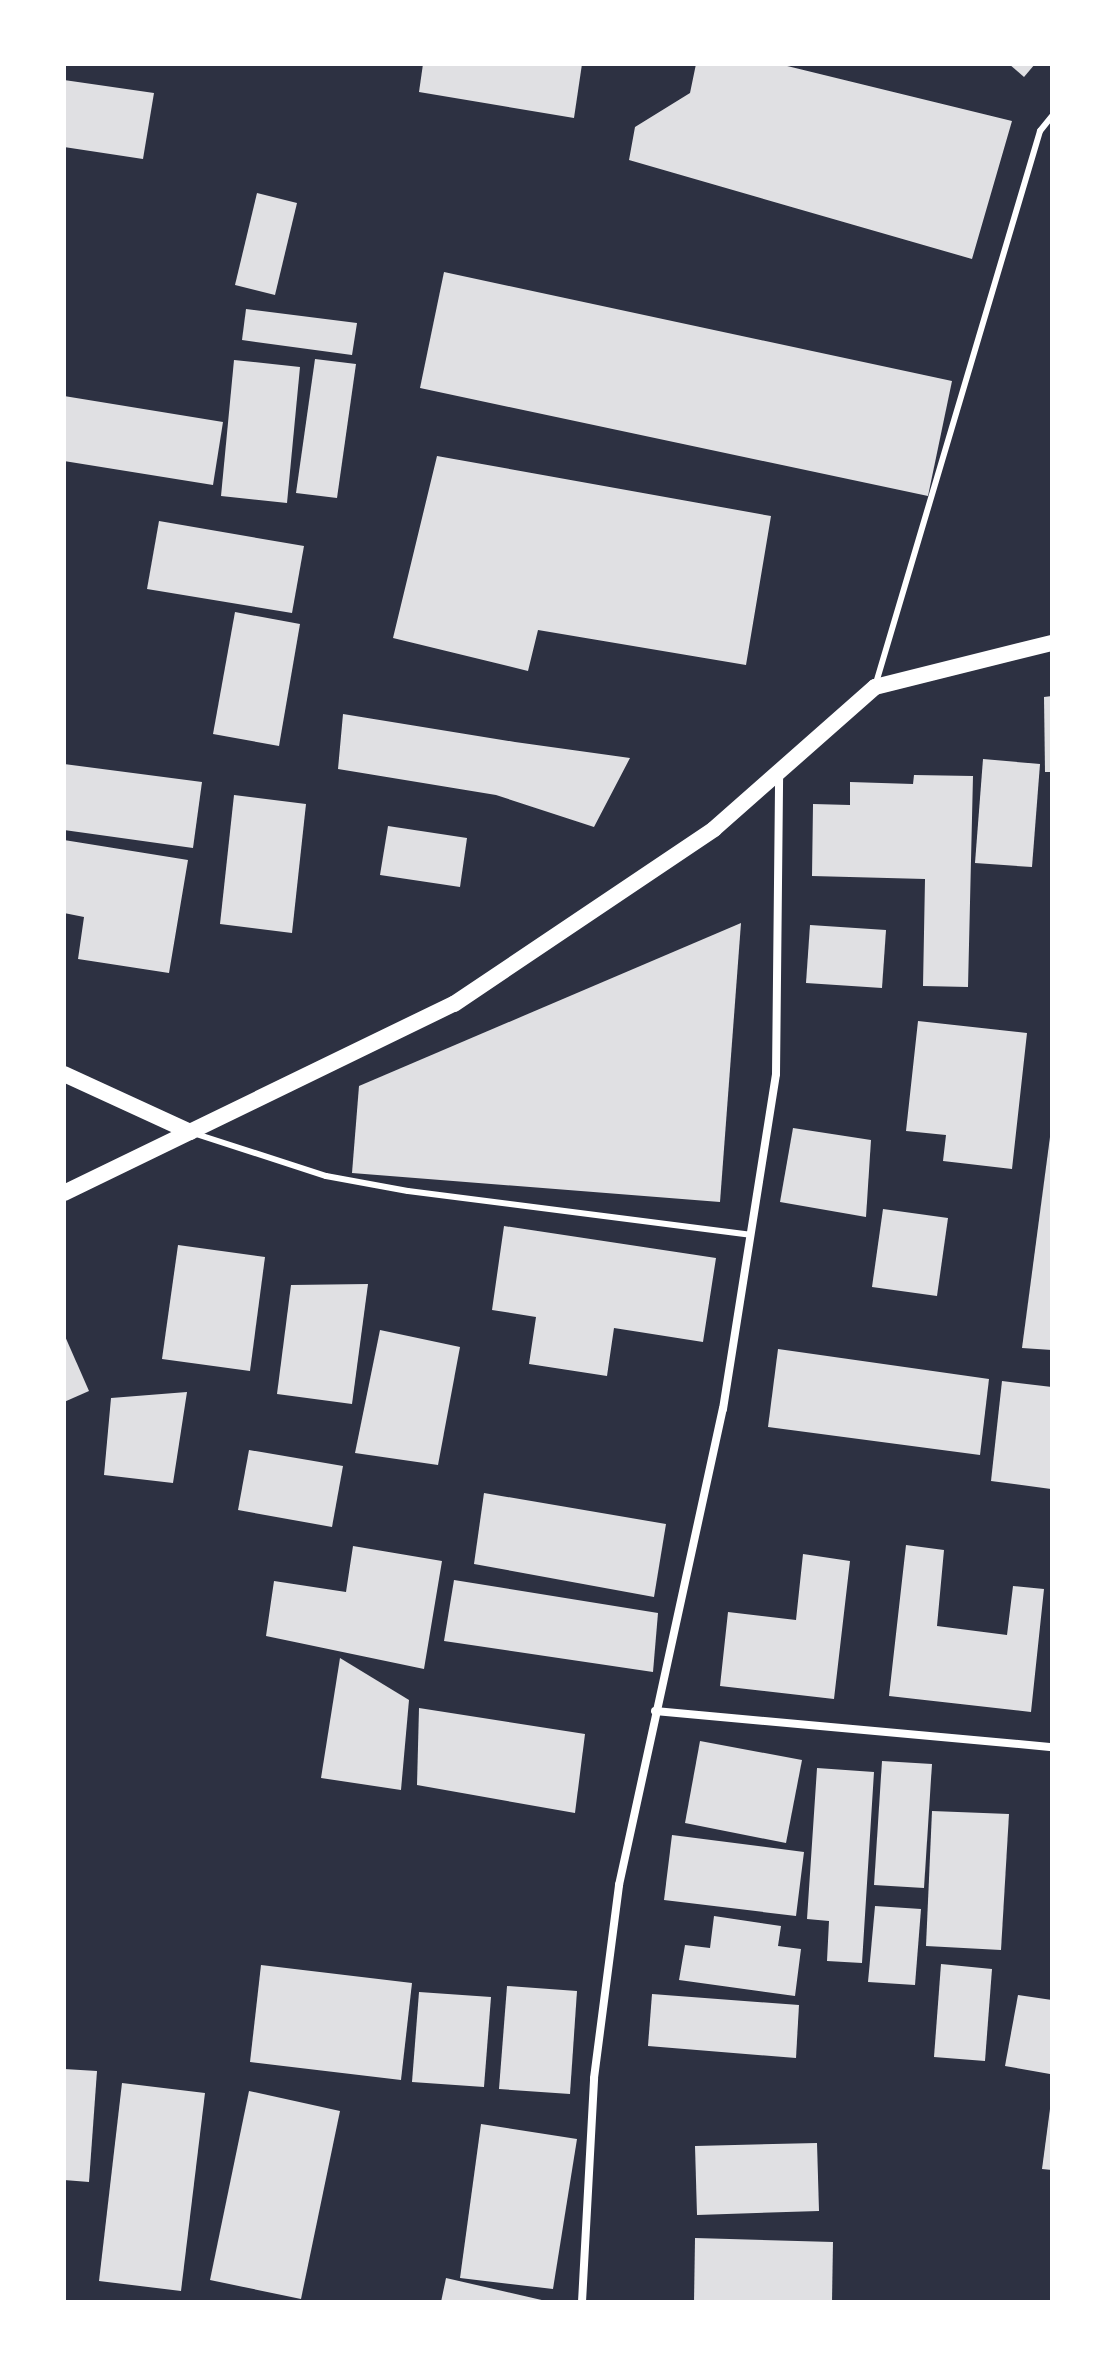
<!DOCTYPE html>
<style>
body{margin:0}
#map{position:relative;width:1116px;height:2366px;overflow:hidden;background:#2d3142;font-family:Ubuntu,sans-serif}
div>[style]{position:absolute}
[style*='--x']{left:calc(var(--x)*1px);top:calc(var(--y)*1px);width:calc(var(--w)*1px);rotate:calc(var(--a)*1deg)}
.building>*{inset:0;background:#e0e0e3}
.service>*{height:6px;margin:-3px;padding:0 3px;transform-origin:3px;border-radius:3px;background:#fff}
.minor>*{height:8px;margin:-4px;padding:0 4px;transform-origin:4px;border-radius:4px;background:#fff}
.secondary>*{height:16px;margin:-8px;padding:0 8px;transform-origin:8px;border-radius:8px;background:#fff}
span{translate:-50% -50%;white-space:nowrap;text-align:center;line-height:1.15;-webkit-text-stroke:7px #fff;paint-order:stroke}
.frame{position:absolute;inset:0;border:66px solid #fff;pointer-events:none}
</style>
<div id="map">
<div class="building">
<div style="clip-path:polygon(423px 64px,582px 64px,574px 118px,419px 92px)"></div>
<div style="clip-path:polygon(696px 64px,779px 64px,1012px 121px,972px 259px,629px 160px,635px 127px,690px 93px)"></div>
<div style="clip-path:polygon(1009px 64px,1035px 64px,1024px 77px)"></div>
<div style="clip-path:polygon(64px 80px,154px 93px,143px 159px,64px 147px)"></div>
<div style="clip-path:polygon(257px 193px,297px 203px,275px 295px,235px 285px)"></div>
<div style="clip-path:polygon(444px 272px,952px 381px,928px 496px,420px 388px)"></div>
<div style="clip-path:polygon(246px 309px,357px 323px,352px 355px,242px 340px)"></div>
<div style="clip-path:polygon(315px 359px,356px 364px,337px 498px,296px 493px)"></div>
<div style="clip-path:polygon(234px 360px,300px 367px,287px 503px,221px 496px)"></div>
<div style="clip-path:polygon(64px 396px,223px 422px,213px 485px,64px 461px)"></div>
<div style="clip-path:polygon(437px 456px,771px 516px,746px 665px,538px 630px,528px 671px,393px 638px)"></div>
<div style="clip-path:polygon(159px 521px,304px 546px,292px 613px,147px 589px)"></div>
<div style="clip-path:polygon(235px 612px,300px 624px,279px 746px,213px 734px)"></div>
<div style="clip-path:polygon(1052px 696px,1052px 772px,1045px 772px,1044px 697px)"></div>
<div style="clip-path:polygon(343px 714px,515px 742px,630px 758px,594px 827px,496px 795px,338px 769px)"></div>
<div style="clip-path:polygon(983px 759px,1040px 764px,1032px 867px,975px 863px)"></div>
<div style="clip-path:polygon(64px 764px,202px 782px,193px 848px,64px 830px)"></div>
<div style="clip-path:polygon(914px 775px,973px 776px,968px 987px,923px 986px,925px 879px,812px 876px,813px 804px,850px 805px,850px 782px,913px 784px)"></div>
<div style="clip-path:polygon(234px 795px,306px 804px,292px 933px,220px 924px)"></div>
<div style="clip-path:polygon(388px 826px,467px 838px,460px 887px,380px 875px)"></div>
<div style="clip-path:polygon(64px 840px,188px 860px,169px 973px,78px 959px,84px 917px,64px 913px)"></div>
<div style="clip-path:polygon(741px 923px,720px 1202px,352px 1173px,359px 1086px)"></div>
<div style="clip-path:polygon(810px 925px,886px 930px,882px 988px,806px 983px)"></div>
<div style="clip-path:polygon(918px 1021px,1027px 1033px,1012px 1169px,943px 1161px,946px 1135px,906px 1131px)"></div>
<div style="clip-path:polygon(793px 1128px,871px 1140px,866px 1217px,780px 1202px)"></div>
<div style="clip-path:polygon(1050px 1137px,1052px 1137px,1052px 1350px,1022px 1348px)"></div>
<div style="clip-path:polygon(883px 1209px,948px 1218px,937px 1296px,872px 1287px)"></div>
<div style="clip-path:polygon(504px 1226px,716px 1258px,703px 1342px,614px 1328px,607px 1376px,529px 1364px,536px 1317px,492px 1310px)"></div>
<div style="clip-path:polygon(178px 1245px,265px 1257px,250px 1371px,162px 1359px)"></div>
<div style="clip-path:polygon(368px 1284px,352px 1404px,277px 1394px,291px 1285px)"></div>
<div style="clip-path:polygon(380px 1330px,460px 1347px,438px 1465px,355px 1453px)"></div>
<div style="clip-path:polygon(64px 1334px,89px 1391px,64px 1402px)"></div>
<div style="clip-path:polygon(778px 1349px,989px 1379px,980px 1455px,768px 1427px)"></div>
<div style="clip-path:polygon(1002px 1381px,1052px 1387px,1051px 1489px,991px 1481px)"></div>
<div style="clip-path:polygon(187px 1392px,173px 1483px,104px 1475px,111px 1398px)"></div>
<div style="clip-path:polygon(249px 1450px,343px 1466px,332px 1527px,238px 1510px)"></div>
<div style="clip-path:polygon(484px 1493px,666px 1524px,654px 1597px,474px 1564px)"></div>
<div style="clip-path:polygon(906px 1545px,944px 1550px,937px 1626px,1007px 1635px,1013px 1586px,1044px 1589px,1031px 1712px,889px 1696px)"></div>
<div style="clip-path:polygon(353px 1546px,442px 1561px,424px 1669px,266px 1636px,274px 1581px,346px 1592px)"></div>
<div style="clip-path:polygon(803px 1554px,850px 1561px,834px 1699px,720px 1686px,728px 1612px,796px 1620px)"></div>
<div style="clip-path:polygon(454px 1580px,658px 1613px,653px 1672px,444px 1641px)"></div>
<div style="clip-path:polygon(340px 1658px,409px 1700px,401px 1790px,321px 1778px)"></div>
<div style="clip-path:polygon(419px 1708px,585px 1734px,575px 1813px,417px 1785px)"></div>
<div style="clip-path:polygon(700px 1741px,802px 1760px,786px 1843px,685px 1823px)"></div>
<div style="clip-path:polygon(882px 1761px,932px 1764px,924px 1888px,874px 1885px)"></div>
<div style="clip-path:polygon(817px 1768px,874px 1772px,862px 1963px,827px 1961px,829px 1921px,807px 1919px)"></div>
<div style="clip-path:polygon(932px 1811px,1009px 1814px,1001px 1950px,926px 1946px)"></div>
<div style="clip-path:polygon(672px 1835px,804px 1852px,796px 1916px,664px 1900px)"></div>
<div style="clip-path:polygon(875px 1906px,921px 1909px,915px 1985px,868px 1982px)"></div>
<div style="clip-path:polygon(714px 1916px,781px 1926px,778px 1946px,801px 1949px,795px 1996px,679px 1980px,685px 1945px,710px 1948px)"></div>
<div style="clip-path:polygon(941px 1964px,992px 1969px,985px 2061px,934px 2057px)"></div>
<div style="clip-path:polygon(261px 1965px,412px 1983px,401px 2080px,250px 2062px)"></div>
<div style="clip-path:polygon(507px 1986px,577px 1991px,570px 2094px,499px 2089px)"></div>
<div style="clip-path:polygon(419px 1992px,491px 1997px,484px 2087px,412px 2082px)"></div>
<div style="clip-path:polygon(652px 1994px,799px 2005px,796px 2058px,648px 2046px)"></div>
<div style="clip-path:polygon(1018px 1995px,1052px 2000px,1050px 2074px,1005px 2066px)"></div>
<div style="clip-path:polygon(64px 2069px,97px 2071px,89px 2182px,64px 2180px)"></div>
<div style="clip-path:polygon(122px 2083px,205px 2093px,181px 2291px,99px 2281px)"></div>
<div style="clip-path:polygon(249px 2091px,340px 2111px,301px 2299px,210px 2280px)"></div>
<div style="clip-path:polygon(1050px 2109px,1052px 2109px,1052px 2170px,1042px 2169px)"></div>
<div style="clip-path:polygon(481px 2124px,577px 2139px,553px 2289px,460px 2278px)"></div>
<div style="clip-path:polygon(817px 2143px,819px 2211px,697px 2215px,695px 2146px)"></div>
<div style="clip-path:polygon(695px 2238px,833px 2242px,832px 2302px,694px 2302px)"></div>
<div style="clip-path:polygon(446px 2278px,546px 2301px,546px 2302px,441px 2302px)"></div>
</div>
<div class="service">
<div style="--x:876;--y:683;--w:576;--a:-73.45"></div>
<div style="--x:1040;--y:131;--w:19;--a:-51"></div>
<div style="--x:193;--y:1133;--w:140;--a:17.9"></div>
<div style="--x:326;--y:1176;--w:83;--a:10.4"></div>
<div style="--x:408;--y:1191;--w:345;--a:7.3"></div>
</div>
<div class="minor">
<div style="--x:655;--y:1711;--w:399;--a:5.2"></div>
<div style="--x:582;--y:2302;--w:224;--a:-86.9"></div>
<div style="--x:594;--y:2078;--w:195;--a:-82.6"></div>
<div style="--x:619;--y:1885;--w:487;--a:-77.7"></div>
<div style="--x:723;--y:1409;--w:339;--a:-81"></div>
<div style="--x:776;--y:1074;--w:302;--a:-89.4"></div>
</div>
<div class="secondary">
<div style="--x:64;--y:1074;--w:139;--a:24.7"></div>
<div style="--x:64;--y:1193;--w:433;--a:-25.9"></div>
<div style="--x:454;--y:1004;--w:313;--a:-33.9"></div>
<div style="--x:714;--y:829;--w:215;--a:-41.4"></div>
<div style="--x:875;--y:687;--w:182;--a:-14"></div>
</div>
<div class="frame"></div>
</div>
